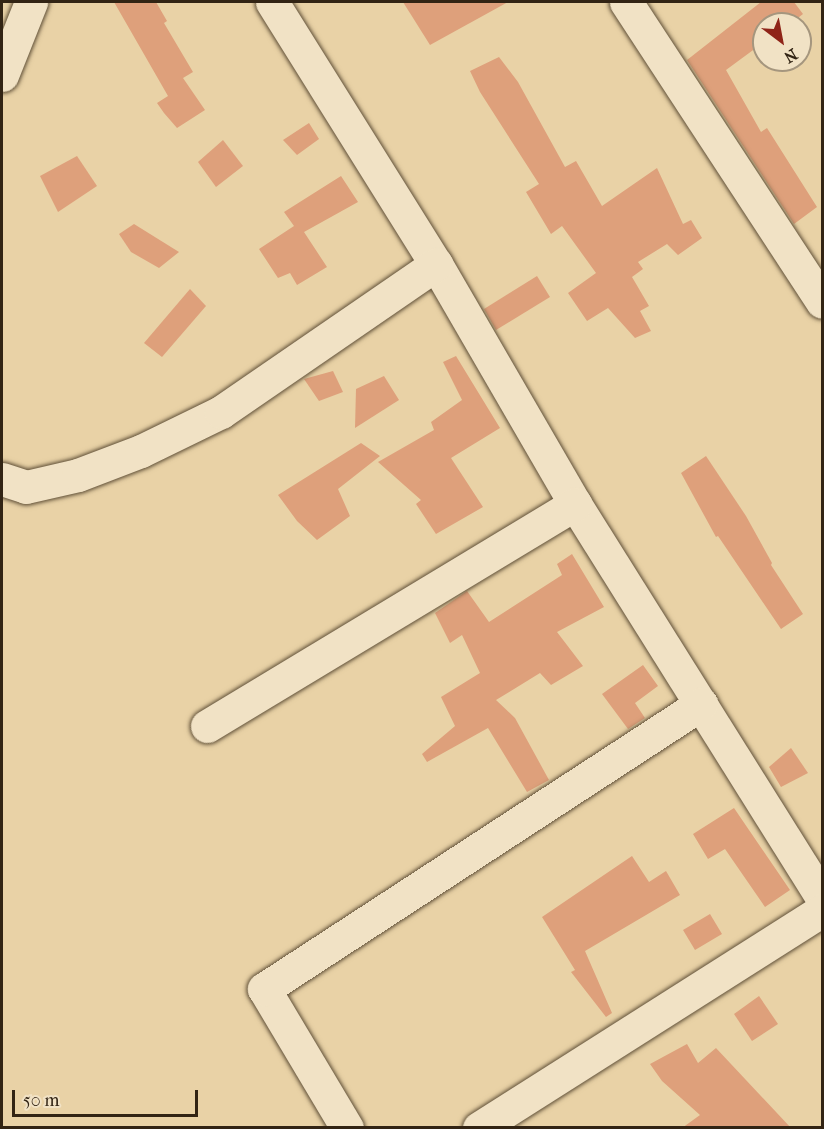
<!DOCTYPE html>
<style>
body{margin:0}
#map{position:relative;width:824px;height:1129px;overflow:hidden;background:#e9d2a6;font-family:"IM FELL French Canon",serif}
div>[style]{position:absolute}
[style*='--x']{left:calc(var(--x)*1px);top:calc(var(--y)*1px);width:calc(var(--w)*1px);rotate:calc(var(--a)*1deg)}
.building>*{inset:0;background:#dea07b}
.roads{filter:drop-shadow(0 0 2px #605038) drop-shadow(0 0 2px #605038)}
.minor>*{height:33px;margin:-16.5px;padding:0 16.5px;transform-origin:16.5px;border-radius:16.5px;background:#f1e2c5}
span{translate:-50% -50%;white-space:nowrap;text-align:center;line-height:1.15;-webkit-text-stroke:4.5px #f1e2c5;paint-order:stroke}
.frame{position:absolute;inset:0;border:3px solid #322414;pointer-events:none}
.north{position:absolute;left:752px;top:12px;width:60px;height:60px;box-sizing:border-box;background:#f1e2c5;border:2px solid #a5967e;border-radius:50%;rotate:148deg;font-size:16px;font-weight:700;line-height:24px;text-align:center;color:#322414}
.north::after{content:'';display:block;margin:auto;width:21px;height:27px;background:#8f2418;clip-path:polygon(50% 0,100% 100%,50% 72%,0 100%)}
.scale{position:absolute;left:12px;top:1090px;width:186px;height:27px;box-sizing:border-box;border:3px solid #322414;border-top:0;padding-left:8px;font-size:18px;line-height:21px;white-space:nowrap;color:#322414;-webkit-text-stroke:4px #f1e2c5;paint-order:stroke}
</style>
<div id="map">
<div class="building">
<div style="clip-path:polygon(114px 2px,156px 2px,167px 21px,164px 23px,193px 72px,183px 78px,205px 110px,177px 128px,164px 113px,157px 103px,168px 96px)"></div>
<div style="clip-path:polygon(403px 2px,508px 2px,430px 45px)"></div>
<div style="clip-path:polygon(761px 2px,794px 2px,803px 14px,790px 24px,764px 24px,764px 42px,726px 70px,761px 132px,767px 128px,817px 207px,794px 224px,687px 60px)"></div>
<div style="clip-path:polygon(499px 57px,518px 82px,565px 167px,576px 161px,602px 206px,657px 168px,683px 224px,691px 220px,702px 238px,678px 255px,667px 244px,638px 262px,643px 269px,632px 277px,649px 306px,640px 311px,651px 331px,635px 338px,608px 308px,587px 321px,568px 293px,596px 273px,562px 226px,551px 234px,526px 192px,539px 184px,480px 92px,470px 71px)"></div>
<div style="clip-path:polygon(309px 123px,319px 139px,297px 155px,283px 140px)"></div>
<div style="clip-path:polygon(223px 140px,243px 166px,216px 187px,198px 162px)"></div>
<div style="clip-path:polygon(77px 156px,97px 186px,58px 212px,40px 176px)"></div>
<div style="clip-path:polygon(341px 176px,358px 202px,304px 232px,327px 267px,297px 285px,290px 273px,278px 278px,259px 249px,294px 226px,284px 212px)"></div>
<div style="clip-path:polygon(134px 224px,179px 252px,159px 268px,131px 252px,119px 234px)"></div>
<div style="clip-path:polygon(537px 276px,550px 297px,496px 330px,484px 309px)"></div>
<div style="clip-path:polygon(190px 289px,206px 306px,162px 357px,144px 343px)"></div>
<div style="clip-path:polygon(456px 356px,500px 428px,451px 458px,483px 507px,436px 534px,416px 504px,421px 500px,378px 462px,434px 430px,431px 422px,462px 400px,443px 362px)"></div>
<div style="clip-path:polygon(333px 371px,343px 392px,319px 401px,304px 379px)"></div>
<div style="clip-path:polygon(384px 376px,399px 400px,355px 428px,356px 389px)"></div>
<div style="clip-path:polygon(361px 443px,380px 456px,338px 489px,350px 516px,317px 540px,297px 521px,278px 495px)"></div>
<div style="clip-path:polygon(706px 456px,746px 516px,772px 563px,771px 565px,803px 614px,781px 629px,718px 536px,716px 537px,681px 473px)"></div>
<div style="clip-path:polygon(572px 554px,604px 607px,557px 632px,583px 666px,551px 685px,540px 673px,496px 700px,515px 718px,549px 780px,527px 792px,488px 728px,427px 762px,422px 754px,455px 726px,441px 697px,480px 673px,462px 635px,450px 643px,435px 613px,467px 591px,489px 622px,562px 575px,557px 564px)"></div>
<div style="clip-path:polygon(643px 665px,658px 686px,635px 703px,645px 718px,628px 729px,602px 694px)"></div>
<div style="clip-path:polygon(791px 748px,808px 773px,781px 787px,769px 767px)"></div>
<div style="clip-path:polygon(734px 808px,790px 890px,765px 907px,725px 849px,708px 859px,693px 834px)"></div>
<div style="clip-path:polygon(632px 856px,649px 882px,666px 871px,680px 895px,585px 951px,612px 1013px,606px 1017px,571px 972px,575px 970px,542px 917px)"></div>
<div style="clip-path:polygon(710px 914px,722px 934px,695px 950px,683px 930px)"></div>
<div style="clip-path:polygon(759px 996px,778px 1024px,752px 1041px,734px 1014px)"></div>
<div style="clip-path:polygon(687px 1044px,698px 1063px,716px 1048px,791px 1128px,682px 1128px,700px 1115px,662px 1081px,650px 1064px)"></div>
</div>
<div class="roads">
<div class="minor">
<div style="--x:272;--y:2;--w:309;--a:58"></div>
<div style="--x:436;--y:264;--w:277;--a:59.9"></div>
<div style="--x:575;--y:504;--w:464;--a:57.9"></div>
<div style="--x:626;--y:2;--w:358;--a:56.8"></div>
<div style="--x:2;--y:75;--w:79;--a:-68.3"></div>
<div style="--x:2;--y:479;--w:25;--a:18"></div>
<div style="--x:26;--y:487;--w:53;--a:-13"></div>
<div style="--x:78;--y:475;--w:67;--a:-20.9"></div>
<div style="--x:141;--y:451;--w:89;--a:-26"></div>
<div style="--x:221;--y:412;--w:261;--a:-34.5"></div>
<div style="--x:207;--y:726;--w:430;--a:-31.1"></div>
<div style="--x:347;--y:1128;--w:162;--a:-120.8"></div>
<div style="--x:264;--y:989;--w:522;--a:-33.11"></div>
<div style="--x:479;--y:1128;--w:406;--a:-32.4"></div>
</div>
</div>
<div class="frame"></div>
<div class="north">N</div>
<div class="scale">50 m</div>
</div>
